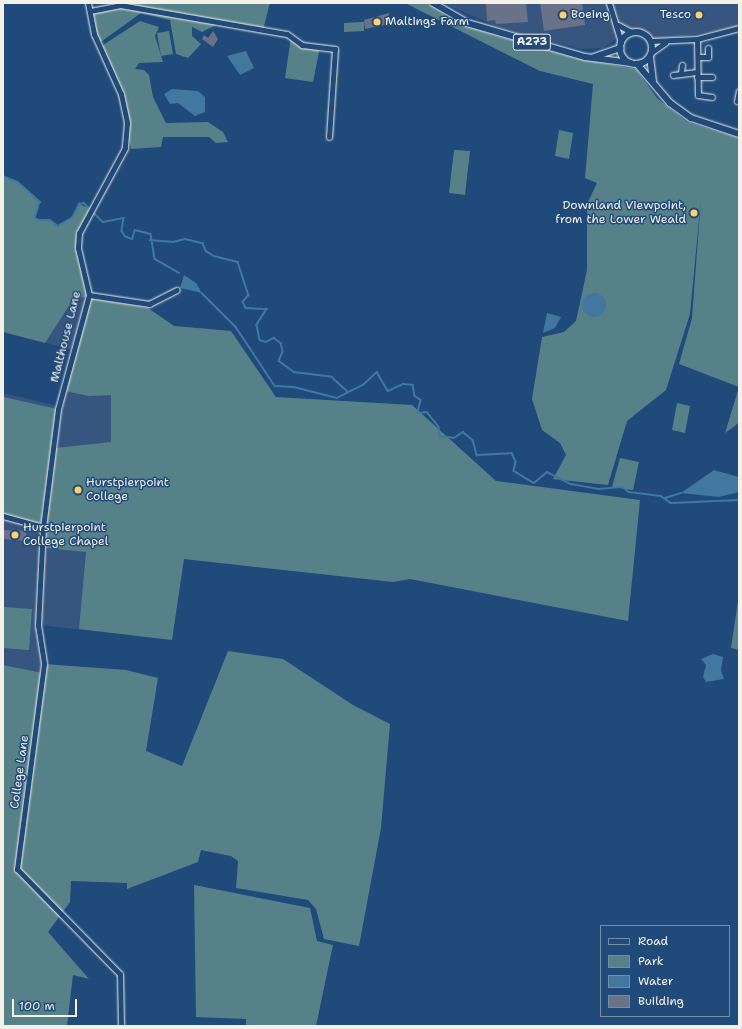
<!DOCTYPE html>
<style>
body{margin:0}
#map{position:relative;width:742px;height:1029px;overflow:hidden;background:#1f4a7a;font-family:"Shantell Sans",sans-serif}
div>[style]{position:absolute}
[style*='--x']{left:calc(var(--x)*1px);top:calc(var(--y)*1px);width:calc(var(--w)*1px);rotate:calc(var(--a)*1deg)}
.built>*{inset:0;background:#36567f}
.green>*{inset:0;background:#578188}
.water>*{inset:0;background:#4277a0}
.round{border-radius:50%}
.stream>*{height:1.5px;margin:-0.75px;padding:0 0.75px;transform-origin:0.75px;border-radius:0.75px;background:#4277a0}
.building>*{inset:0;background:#6a728a}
.roads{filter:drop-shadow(0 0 1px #f4f1e8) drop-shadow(0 0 1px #f4f1e8)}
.minor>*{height:5px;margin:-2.5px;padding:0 2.5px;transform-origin:2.5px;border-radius:2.5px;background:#1f4a7a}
.major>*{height:6px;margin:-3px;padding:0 3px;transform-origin:3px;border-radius:3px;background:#1f4a7a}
.major>.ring{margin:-3px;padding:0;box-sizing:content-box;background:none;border:6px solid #1f4a7a;border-radius:50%}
.dots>*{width:11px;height:11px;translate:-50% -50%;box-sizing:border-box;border:2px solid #1f4a7a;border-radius:50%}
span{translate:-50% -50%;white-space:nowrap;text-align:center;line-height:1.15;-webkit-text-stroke:3px #1f4a7a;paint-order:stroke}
.shield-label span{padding:1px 3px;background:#1f4a7a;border:1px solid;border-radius:3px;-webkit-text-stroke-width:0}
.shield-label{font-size:11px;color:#f4f1e8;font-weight:700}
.poi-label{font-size:12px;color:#f4f1e8}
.left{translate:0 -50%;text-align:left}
.right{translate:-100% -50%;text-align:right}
.street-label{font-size:12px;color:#f4f1e8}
.frame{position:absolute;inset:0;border:4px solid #f4f1e8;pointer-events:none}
.legend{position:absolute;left:600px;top:925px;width:130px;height:92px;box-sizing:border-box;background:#1f4a7a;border:1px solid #748da6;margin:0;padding:5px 7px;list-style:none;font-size:12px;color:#f4f1e8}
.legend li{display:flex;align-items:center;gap:8px;height:20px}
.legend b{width:20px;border:1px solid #748da6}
.scale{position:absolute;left:12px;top:999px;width:65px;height:18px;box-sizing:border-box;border:2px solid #f4f1e8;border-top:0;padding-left:5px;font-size:12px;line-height:14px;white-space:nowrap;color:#f4f1e8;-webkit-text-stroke:3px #1f4a7a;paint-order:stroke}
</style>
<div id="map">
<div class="built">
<div style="clip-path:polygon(443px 3px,739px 3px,739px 27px,658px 40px,640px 32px,627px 35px,625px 31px,604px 48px,581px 49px,498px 27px)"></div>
<div style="clip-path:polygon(3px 282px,148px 308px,174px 326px,231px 331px,158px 426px,172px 640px,39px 625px,43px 673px,3px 665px,3px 393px,58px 406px,74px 350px,3px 332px)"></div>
</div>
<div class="green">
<div style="clip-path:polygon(119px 3px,270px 3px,263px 30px,220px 23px,202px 32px,192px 27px,192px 36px,201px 44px,188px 58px,176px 54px,170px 20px,141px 13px,98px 44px,90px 11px)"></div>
<div style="clip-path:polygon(405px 3px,426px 3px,450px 18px,485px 32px,575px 58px,636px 69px,657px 98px,687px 122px,739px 138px,739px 422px,735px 426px,725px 433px,739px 387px,679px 364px,692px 318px,701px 199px,690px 314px,666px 390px,627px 421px,608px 485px,553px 479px,566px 455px,560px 443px,542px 430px,532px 399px,542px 337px,564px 332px,576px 321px,587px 270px,587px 204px,597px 183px,585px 178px,593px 84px,540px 71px)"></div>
<div style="clip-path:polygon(140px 21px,159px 27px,155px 36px,163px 62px,139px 63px,135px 69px,144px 70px,149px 75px,153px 97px,166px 123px,208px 122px,223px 132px,228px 142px,216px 143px,209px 137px,163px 137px,161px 147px,131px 149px,121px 94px,100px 47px)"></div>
<div style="clip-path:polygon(364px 22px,364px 31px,344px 32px,344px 23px)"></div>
<div style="clip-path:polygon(169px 31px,173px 54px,161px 56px,157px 33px)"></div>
<div style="clip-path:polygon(291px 37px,302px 45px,320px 47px,313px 82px,285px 78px)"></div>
<div style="clip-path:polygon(559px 130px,573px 133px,569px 159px,555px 156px)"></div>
<div style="clip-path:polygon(454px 150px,470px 151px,465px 195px,449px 193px)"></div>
<div style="clip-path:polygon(3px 176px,18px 182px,40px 202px,35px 218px,39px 220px,50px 220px,58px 225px,72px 218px,79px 204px,94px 210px,83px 224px,78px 241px,88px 297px,74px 298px,45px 343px,3px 332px)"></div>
<div style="clip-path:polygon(92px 298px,148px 308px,174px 326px,231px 331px,276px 397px,412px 405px,496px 481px,640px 500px,628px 621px,410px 579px,393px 582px,184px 559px,172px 640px,79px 629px,86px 552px,46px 548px,47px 523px,56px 448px,111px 442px,111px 395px,89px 396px,65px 391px)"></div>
<div style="clip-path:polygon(3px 397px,57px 409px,41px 524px,3px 514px)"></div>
<div style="clip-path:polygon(677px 403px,690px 406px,685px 433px,672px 430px)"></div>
<div style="clip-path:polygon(620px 458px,639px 462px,633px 490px,612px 487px)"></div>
<div style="clip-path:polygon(739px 594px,739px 650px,731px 648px)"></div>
<div style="clip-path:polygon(3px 607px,32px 609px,29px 650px,3px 648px)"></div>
<div style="clip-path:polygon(228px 651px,283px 659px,353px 705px,390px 724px,381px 828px,359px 946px,324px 939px,316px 909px,308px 900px,236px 888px,238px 861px,231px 856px,201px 850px,198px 862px,127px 889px,127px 883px,71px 881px,70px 902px,48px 932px,89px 979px,73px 975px,67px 1026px,3px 1026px,3px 665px,43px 673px,44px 664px,126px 670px,158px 678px,146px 751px,182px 766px)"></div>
<div style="clip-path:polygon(194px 885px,310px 908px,317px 941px,333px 945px,316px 1026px,246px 1026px,246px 1019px,196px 1017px)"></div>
</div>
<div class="water">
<div style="clip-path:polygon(246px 51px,254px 68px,240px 75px,227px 56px)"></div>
<div style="clip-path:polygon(172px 89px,198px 91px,205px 97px,205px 112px,195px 116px,178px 103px,170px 104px,164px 94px)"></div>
<div style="clip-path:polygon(184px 275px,196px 283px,202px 293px,180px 288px)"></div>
<div class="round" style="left:582px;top:293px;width:24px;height:24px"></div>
<div style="clip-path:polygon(547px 313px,561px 317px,555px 328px,543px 333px)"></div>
<div style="clip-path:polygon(714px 470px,739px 477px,739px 492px,719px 497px,681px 493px)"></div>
<div style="clip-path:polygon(713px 654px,723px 657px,721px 670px,724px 679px,706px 682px,703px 677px,706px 665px,701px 659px)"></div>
</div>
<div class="stream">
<div style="--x:3;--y:176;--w:16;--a:22"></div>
<div style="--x:18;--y:182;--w:30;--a:42"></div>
<div style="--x:40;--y:202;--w:17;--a:107"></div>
<div style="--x:35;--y:218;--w:4;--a:27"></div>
<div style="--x:39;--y:220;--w:11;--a:0"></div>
<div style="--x:50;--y:220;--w:10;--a:37"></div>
<div style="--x:58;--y:226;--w:16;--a:-30"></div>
<div style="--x:72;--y:218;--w:16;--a:-63"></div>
<div style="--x:79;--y:204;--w:5;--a:-11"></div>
<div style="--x:84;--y:203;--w:27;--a:45"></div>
<div style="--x:103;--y:222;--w:21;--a:-11"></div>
<div style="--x:124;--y:218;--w:13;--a:99"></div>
<div style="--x:122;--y:231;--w:6;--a:59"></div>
<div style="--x:125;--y:236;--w:8;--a:23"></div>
<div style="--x:132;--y:239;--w:9;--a:-72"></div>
<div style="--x:135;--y:230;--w:16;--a:14"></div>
<div style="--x:151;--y:234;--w:25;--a:81"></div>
<div style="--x:155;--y:259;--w:28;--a:30"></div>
<div style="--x:150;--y:240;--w:23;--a:5"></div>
<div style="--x:173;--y:242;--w:12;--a:-14"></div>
<div style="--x:185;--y:239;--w:18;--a:13"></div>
<div style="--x:203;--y:243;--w:9;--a:69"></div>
<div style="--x:206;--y:251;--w:9;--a:32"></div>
<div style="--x:214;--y:256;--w:25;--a:14"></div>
<div style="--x:238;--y:262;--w:35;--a:72"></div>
<div style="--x:249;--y:295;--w:9;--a:131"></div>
<div style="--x:243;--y:302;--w:7;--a:63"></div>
<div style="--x:246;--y:308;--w:21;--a:3"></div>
<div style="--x:267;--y:309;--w:19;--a:122"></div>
<div style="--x:257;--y:325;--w:15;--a:79"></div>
<div style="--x:260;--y:340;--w:6;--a:18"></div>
<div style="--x:266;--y:342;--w:9;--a:-27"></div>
<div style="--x:274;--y:338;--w:9;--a:36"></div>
<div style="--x:281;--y:343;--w:9;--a:77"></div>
<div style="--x:283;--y:352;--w:10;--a:114"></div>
<div style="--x:279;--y:361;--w:19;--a:36"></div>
<div style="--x:294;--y:372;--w:38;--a:7"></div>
<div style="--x:332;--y:377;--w:22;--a:43"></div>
<div style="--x:202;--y:293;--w:48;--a:45"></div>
<div style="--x:236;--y:327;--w:71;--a:56.5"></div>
<div style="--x:275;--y:386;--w:19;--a:3"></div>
<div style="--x:294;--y:387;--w:44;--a:14.3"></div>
<div style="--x:337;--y:398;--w:29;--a:-27"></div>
<div style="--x:363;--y:385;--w:19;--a:-43"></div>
<div style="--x:377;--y:372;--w:22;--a:60"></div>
<div style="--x:388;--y:391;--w:17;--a:-25"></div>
<div style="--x:403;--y:384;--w:10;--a:6"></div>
<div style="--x:413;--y:385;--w:11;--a:80"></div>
<div style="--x:415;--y:396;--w:7;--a:34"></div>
<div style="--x:421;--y:400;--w:13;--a:103"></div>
<div style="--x:418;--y:413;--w:9;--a:-6"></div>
<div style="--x:427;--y:412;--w:19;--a:51"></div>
<div style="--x:439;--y:427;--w:9;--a:84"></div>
<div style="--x:440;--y:436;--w:14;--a:8"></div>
<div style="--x:454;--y:438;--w:11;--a:-34"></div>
<div style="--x:463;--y:432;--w:13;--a:39"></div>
<div style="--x:473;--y:440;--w:16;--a:75"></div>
<div style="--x:477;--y:455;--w:35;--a:-3"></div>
<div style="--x:512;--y:453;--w:10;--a:66"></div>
<div style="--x:516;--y:462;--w:9;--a:103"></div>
<div style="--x:514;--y:471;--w:23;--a:31"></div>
<div style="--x:534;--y:483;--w:17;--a:-40"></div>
<div style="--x:547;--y:472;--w:27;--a:27"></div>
<div style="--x:571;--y:484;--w:28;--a:10"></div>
<div style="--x:599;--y:489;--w:24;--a:-5"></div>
<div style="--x:623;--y:487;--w:8;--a:40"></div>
<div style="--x:629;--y:492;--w:32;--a:7"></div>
<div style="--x:661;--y:496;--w:12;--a:35"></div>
<div style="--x:671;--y:503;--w:68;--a:-2.5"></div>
<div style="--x:665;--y:498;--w:17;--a:-17"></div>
</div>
<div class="building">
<div style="clip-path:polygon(486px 3px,526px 3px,528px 22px,496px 24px,495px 20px,487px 21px)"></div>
<div style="clip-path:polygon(540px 3px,582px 3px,585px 25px,544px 31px)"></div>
<div style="clip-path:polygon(389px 13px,389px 24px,365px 29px,364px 20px)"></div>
<div style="clip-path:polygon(213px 31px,218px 39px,213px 47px,202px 39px,204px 35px,208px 38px)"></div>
<div style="clip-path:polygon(3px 530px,26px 531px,26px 541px,3px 539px)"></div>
</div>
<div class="roads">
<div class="minor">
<div style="--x:88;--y:3;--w:32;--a:79"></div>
<div style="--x:94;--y:34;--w:66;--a:65.8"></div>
<div style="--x:121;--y:94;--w:30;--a:78"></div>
<div style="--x:127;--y:123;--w:25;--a:95"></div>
<div style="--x:125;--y:148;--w:97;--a:118.4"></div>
<div style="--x:79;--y:233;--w:15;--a:94"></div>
<div style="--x:78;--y:248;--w:48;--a:76.8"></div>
<div style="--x:89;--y:295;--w:118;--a:105.2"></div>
<div style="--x:58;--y:409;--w:119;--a:97.2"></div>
<div style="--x:43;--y:527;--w:98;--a:92.9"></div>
<div style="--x:38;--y:625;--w:39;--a:81"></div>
<div style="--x:44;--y:664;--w:207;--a:97.5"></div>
<div style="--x:17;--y:869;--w:147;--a:45.6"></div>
<div style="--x:120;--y:974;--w:52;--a:88.9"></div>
<div style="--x:609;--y:3;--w:41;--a:72.9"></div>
<div style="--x:90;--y:11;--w:31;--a:-11"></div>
<div style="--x:120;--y:5;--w:169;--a:9.9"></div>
<div style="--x:287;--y:34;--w:19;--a:36"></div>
<div style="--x:302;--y:45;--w:33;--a:7"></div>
<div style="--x:335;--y:49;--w:88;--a:93.9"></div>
<div style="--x:618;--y:25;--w:15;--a:28"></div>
<div style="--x:697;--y:39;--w:56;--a:89"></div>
<div style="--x:698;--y:95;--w:14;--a:8"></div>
<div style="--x:651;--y:41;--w:46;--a:-2.5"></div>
<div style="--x:697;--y:39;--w:43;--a:-14.7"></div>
<div style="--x:652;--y:52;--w:16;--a:-35"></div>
<div style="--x:698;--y:57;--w:10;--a:0"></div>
<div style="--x:708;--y:57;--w:9;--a:-90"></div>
<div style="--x:681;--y:72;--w:7;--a:-82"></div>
<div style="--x:673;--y:75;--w:24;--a:-7"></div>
<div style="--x:697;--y:77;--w:15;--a:0"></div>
<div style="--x:737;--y:101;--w:10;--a:-79"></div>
<div style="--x:89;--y:295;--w:61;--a:8.5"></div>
<div style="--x:149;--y:304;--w:31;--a:-27"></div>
<div style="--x:3;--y:516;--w:41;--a:15.4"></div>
</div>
<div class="major">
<div style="--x:433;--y:3;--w:39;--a:30"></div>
<div style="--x:467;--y:23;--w:123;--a:16.1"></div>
<div style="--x:585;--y:57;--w:46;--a:7.4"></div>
<div class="ring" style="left:620px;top:32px;width:26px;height:26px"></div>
<div style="--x:594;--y:57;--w:28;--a:-19"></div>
<div style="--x:650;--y:57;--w:24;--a:83"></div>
<div style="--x:637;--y:64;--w:51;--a:49.8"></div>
<div style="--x:670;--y:103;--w:26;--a:36"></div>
<div style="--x:691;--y:118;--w:51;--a:18.4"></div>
</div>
</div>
<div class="dots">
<div style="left:563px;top:15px;background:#ffd166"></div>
<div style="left:699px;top:15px;background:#ffd166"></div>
<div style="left:377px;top:22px;background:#ffd166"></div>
<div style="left:694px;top:213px;background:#ffd166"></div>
<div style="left:78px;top:490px;background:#ffd166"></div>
<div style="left:15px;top:535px;background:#ffd166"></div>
</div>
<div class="shield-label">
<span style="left:532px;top:42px">A273</span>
</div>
<div class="poi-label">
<span class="left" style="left:571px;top:15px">Boeing</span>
<span class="right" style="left:691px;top:15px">Tesco</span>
<span class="left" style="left:385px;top:22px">Maltings Farm</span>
<span class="right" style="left:686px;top:213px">Downland Viewpoint,<br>from the Lower Weald</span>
<span class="left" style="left:86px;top:490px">Hurstpierpoint<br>College</span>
<span class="left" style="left:23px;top:535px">Hurstpierpoint<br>College Chapel</span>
</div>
<div class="street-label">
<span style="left:66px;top:337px;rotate:-76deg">Malthouse Lane</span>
<span style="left:20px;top:772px;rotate:-82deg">College Lane</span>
</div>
<div class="frame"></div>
<ul class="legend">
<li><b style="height:5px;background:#1f4a7a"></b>Road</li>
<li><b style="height:11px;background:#578188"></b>Park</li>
<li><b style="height:11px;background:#4277a0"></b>Water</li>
<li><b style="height:11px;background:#6a728a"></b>Building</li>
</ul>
<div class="scale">100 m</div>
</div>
